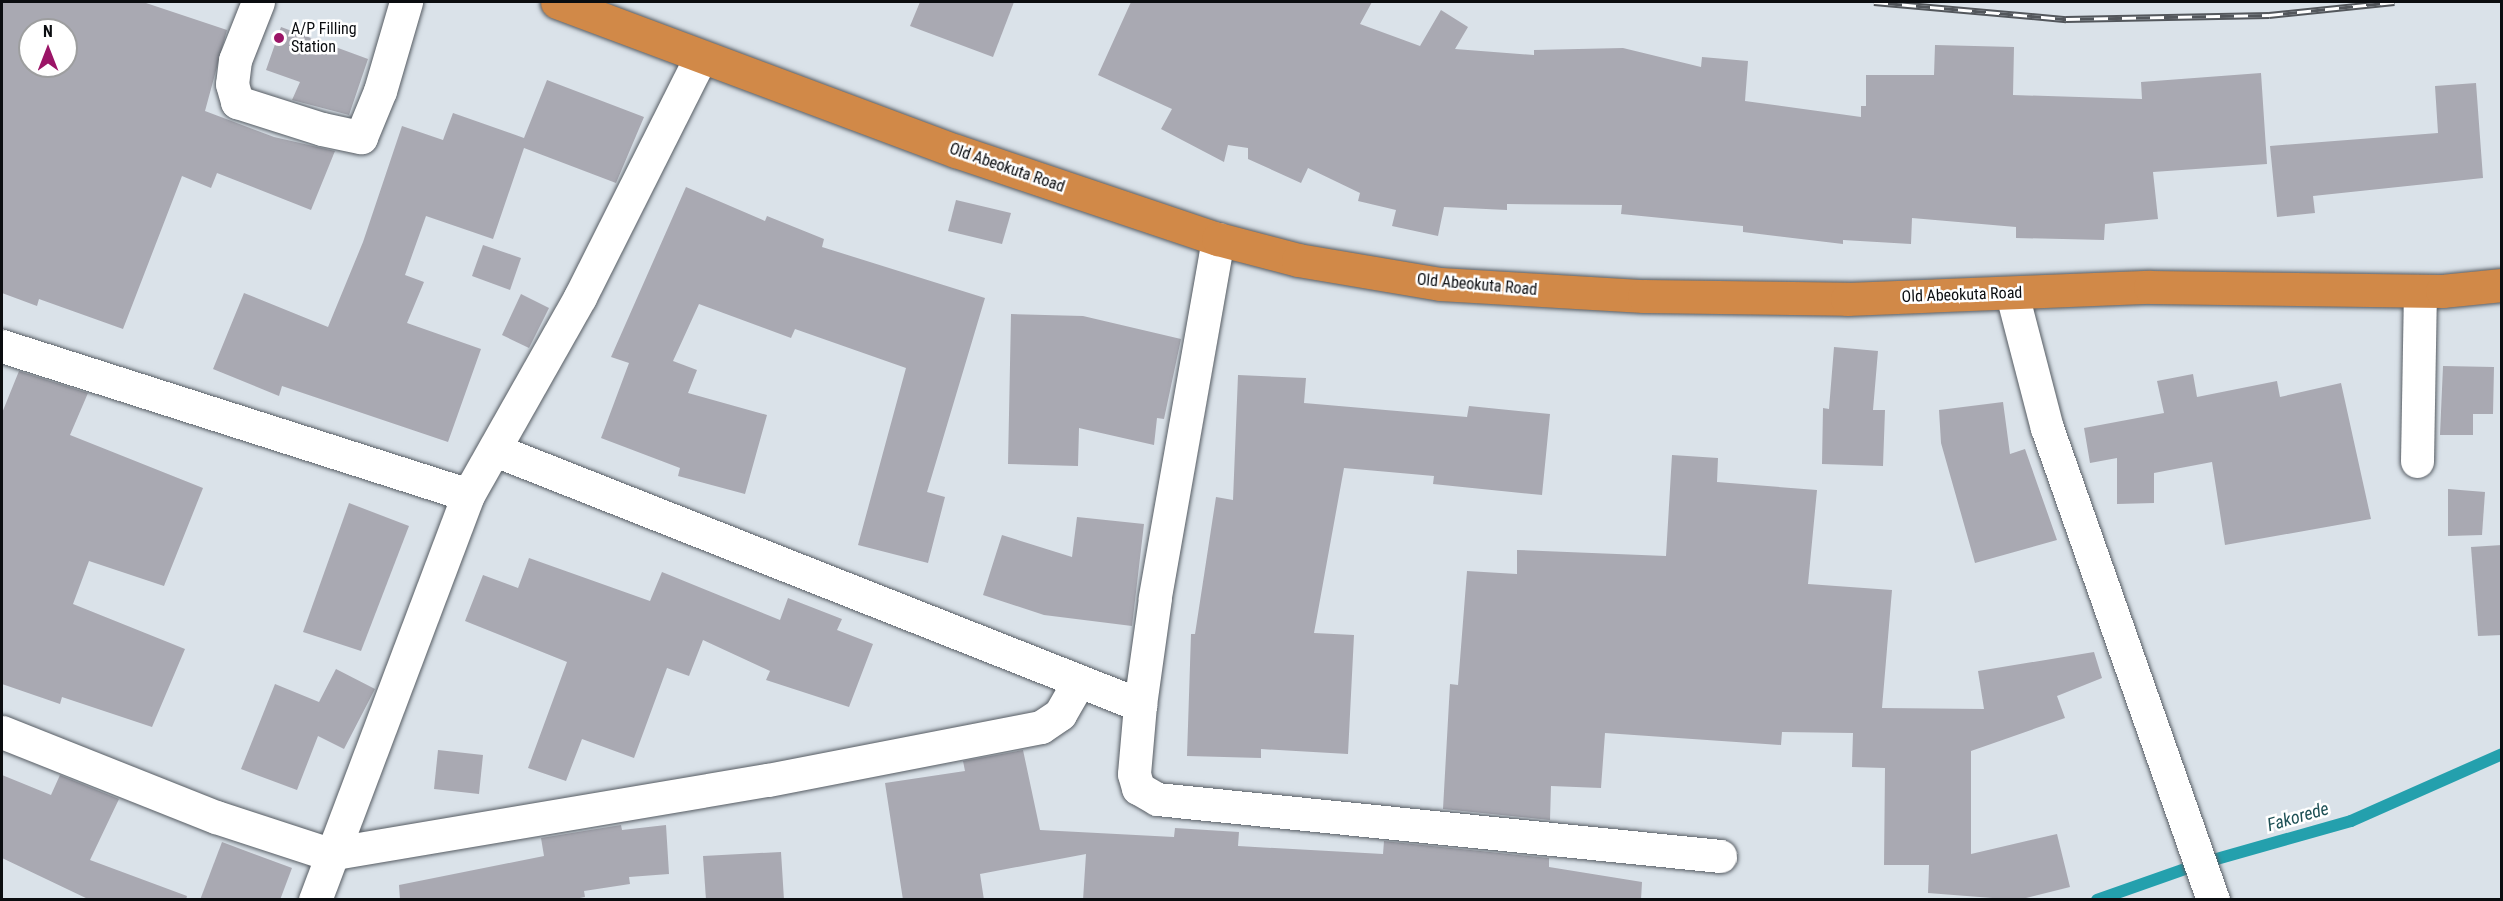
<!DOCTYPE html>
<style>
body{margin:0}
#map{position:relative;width:2503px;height:901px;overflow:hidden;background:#dae2e9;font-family:"Roboto Condensed",sans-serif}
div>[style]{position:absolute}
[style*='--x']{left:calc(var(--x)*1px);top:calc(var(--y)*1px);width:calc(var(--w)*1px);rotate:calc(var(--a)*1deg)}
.stream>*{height:12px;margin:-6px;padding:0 6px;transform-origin:6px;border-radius:6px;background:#24a0ad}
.building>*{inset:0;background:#a9a9b2}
.roads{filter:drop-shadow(0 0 2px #565c63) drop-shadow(0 0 2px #565c63)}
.minor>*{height:33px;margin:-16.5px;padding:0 16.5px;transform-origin:16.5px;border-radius:16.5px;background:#fff}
.highway>*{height:33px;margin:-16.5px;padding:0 16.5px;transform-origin:16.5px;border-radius:16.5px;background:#d18948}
.rail>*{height:7px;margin-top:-3.5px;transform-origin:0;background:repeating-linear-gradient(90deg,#fff 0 14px,#53575c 0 28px);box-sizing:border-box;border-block:2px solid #53575c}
.dots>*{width:16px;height:16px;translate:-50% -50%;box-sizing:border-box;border:3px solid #fff;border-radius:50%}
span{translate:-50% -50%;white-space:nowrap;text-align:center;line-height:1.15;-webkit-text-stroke:5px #fff;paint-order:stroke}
.poi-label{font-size:16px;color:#0b0d10}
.left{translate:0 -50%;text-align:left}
.street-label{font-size:16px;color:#0b0d10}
.water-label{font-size:18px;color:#1e5055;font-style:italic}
.frame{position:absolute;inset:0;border:3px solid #0b0d10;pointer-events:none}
.north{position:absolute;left:18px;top:18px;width:60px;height:60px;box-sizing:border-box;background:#fff;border:2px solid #9d9e9f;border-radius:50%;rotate:0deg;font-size:16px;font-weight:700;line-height:24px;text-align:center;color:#0b0d10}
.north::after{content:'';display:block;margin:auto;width:21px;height:27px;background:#9b1567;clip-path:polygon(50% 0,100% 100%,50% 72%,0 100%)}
</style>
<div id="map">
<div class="stream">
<div style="--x:2097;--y:900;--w:108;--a:-19.4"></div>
<div style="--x:2199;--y:864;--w:158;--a:-15.8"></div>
<div style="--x:2351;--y:821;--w:165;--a:-23.9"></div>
</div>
<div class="building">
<div style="clip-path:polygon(evenodd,2px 2px,143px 2px,227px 30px,205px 111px,274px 137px,335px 151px,311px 210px,217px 173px,211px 188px,182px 176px,123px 329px,39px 299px,37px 306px,2px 293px,2px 2px,30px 30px,66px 30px,66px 66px,30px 66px,30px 30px)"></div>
<div style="clip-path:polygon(920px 2px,1014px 2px,993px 57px,910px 26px)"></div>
<div style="clip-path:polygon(1131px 2px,1372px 2px,1360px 24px,1420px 46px,1441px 10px,1468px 27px,1455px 49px,1534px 55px,1534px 50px,1623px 48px,1701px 67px,1702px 57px,1748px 61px,1745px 101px,1861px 117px,1861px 106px,1866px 106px,1866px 75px,1934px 75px,1935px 45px,2014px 47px,2013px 95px,2142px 99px,2141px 82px,2261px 73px,2267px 164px,2153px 172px,2158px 219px,2105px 224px,2104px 240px,2016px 238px,2016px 227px,1912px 218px,1911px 244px,1843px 240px,1843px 244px,1743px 232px,1743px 226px,1621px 214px,1622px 205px,1507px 204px,1507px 210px,1444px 207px,1438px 236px,1392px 226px,1396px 210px,1358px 201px,1360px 193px,1308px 168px,1301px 183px,1248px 159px,1248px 148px,1228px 145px,1224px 162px,1161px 129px,1172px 109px,1098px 75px)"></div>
<div style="clip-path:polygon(281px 27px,368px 59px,349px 115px,292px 100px,300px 82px,266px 70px)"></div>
<div style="clip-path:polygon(547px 80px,644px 117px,616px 183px,524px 148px,493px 239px,426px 216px,405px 275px,424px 282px,407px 323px,481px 349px,448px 442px,282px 386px,279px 396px,213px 369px,244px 293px,328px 327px,363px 242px,402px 126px,443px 140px,453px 113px,524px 138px)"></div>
<div style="clip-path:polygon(2476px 83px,2483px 178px,2313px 196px,2315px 213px,2277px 217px,2270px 146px,2438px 133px,2435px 86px)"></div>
<div style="clip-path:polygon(686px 187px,765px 221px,767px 216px,824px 239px,822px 247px,985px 298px,927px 492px,945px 497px,928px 563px,858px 545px,906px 368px,795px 329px,791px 338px,699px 304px,673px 361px,697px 370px,688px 393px,767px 415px,745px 494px,678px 476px,680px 468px,601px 438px,629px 363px,611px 357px)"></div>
<div style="clip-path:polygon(956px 200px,1011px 213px,1002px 244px,948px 231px)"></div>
<div style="clip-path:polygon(483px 245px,521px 258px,510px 290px,472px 276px)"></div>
<div style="clip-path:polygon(521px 294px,549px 308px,529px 348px,502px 335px)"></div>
<div style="clip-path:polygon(1011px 314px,1083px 316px,1181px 339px,1164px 419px,1157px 418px,1154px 445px,1079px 428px,1078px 466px,1008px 464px)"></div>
<div style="clip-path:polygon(1834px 347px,1878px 351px,1873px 410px,1885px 410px,1883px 466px,1822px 464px,1823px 408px,1829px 409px)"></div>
<div style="clip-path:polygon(2443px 366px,2494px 367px,2493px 414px,2473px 414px,2473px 435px,2440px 435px)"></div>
<div style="clip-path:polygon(19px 371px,88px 393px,70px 435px,203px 488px,164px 586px,89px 561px,73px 604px,185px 649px,152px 727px,62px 697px,60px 704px,2px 684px,2px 413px)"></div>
<div style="clip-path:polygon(2193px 374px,2197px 397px,2277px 381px,2280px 397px,2341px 383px,2371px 519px,2225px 545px,2212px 462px,2154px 473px,2154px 503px,2117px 504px,2117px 458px,2090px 463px,2084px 428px,2164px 413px,2157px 381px)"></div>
<div style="clip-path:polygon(1238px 375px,1306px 378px,1304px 403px,1467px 417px,1469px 406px,1550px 414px,1542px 495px,1433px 484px,1434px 476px,1344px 468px,1314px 633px,1354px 635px,1348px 754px,1261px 749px,1261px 758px,1187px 756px,1191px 634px,1195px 634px,1216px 497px,1233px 500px)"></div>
<div style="clip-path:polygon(2003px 402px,2010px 454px,2025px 449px,2057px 540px,1975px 563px,1941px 443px,1939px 410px)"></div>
<div style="clip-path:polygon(1672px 455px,1718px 458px,1717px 482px,1817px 490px,1808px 584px,1892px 590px,1882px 708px,1984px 709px,1978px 671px,2094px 652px,2102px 678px,2057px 696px,2065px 718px,1971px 751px,1971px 854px,2057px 834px,2070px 887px,2018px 900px,1928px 893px,1929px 865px,1884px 865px,1885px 768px,1852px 767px,1853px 733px,1782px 732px,1781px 745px,1605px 733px,1601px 788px,1551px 786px,1550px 820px,1443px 809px,1450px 684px,1458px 685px,1467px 571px,1517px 574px,1517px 550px,1666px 556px)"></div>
<div style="clip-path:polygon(2448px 489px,2485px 492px,2482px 535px,2448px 536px)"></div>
<div style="clip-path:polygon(349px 503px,409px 526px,361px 651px,303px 632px)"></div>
<div style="clip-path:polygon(1077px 517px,1144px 524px,1132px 626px,1044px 615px,983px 595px,1002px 535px,1072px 557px)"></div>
<div style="clip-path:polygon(2502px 545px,2502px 635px,2478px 636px,2471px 547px)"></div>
<div style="clip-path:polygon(529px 558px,650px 601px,662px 572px,780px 620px,788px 598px,842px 619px,837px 630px,873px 644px,849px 707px,766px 680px,770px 671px,703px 640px,689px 676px,667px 668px,634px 758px,582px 739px,566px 781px,528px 768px,567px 662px,465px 621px,483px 575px,518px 588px)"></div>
<div style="clip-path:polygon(336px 669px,375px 689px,344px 749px,318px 736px,297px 790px,241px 769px,275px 684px,319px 702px)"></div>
<div style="clip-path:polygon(438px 750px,483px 755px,479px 794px,434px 789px)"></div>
<div style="clip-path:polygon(1023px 750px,1040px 830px,1174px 837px,1175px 828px,1239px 832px,1238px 846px,1383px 854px,1384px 841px,1549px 858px,1549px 867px,1642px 882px,1641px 900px,1083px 900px,1086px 854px,980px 874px,984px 900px,903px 900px,885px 783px,965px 771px,963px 761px)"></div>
<div style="clip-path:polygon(2px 775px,51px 795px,60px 775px,119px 799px,90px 860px,187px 896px,186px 900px,90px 900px,2px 858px)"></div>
<div style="clip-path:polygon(621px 825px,622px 830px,666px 825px,669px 874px,629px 877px,630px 884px,584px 891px,585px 897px,569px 900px,400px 900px,399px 885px,544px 856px,541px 838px)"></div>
<div style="clip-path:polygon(222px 842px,292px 868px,280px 900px,200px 900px)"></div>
<div style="clip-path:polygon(781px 852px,784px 900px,706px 900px,703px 856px)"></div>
</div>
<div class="roads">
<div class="minor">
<div style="--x:258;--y:2;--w:62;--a:111.6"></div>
<div style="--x:235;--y:60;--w:24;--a:97"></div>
<div style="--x:232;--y:84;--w:19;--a:74"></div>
<div style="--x:237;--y:102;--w:89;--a:17.6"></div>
<div style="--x:322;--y:129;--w:40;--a:12"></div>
<div style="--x:361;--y:137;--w:50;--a:-67.6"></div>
<div style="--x:380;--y:91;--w:93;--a:-73.7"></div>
<div style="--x:1218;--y:239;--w:364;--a:100"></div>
<div style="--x:1155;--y:598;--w:108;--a:98"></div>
<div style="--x:1140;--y:705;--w:69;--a:95"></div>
<div style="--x:1134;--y:774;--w:15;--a:74"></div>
<div style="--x:1138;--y:788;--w:22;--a:30"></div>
<div style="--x:1157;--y:799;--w:566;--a:5.78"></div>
<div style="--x:2012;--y:294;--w:138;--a:75.4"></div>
<div style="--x:2047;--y:428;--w:500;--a:70.62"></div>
<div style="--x:2;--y:346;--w:489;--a:17.7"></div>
<div style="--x:495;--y:450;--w:694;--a:21.57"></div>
<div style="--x:2417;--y:461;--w:170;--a:-89"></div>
<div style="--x:2;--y:732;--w:230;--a:21.7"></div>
<div style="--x:216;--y:817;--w:119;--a:18.1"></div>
<div style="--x:329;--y:854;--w:445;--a:-9.6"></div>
<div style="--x:768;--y:780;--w:278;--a:-11"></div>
<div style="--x:1041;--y:727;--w:23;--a:-34"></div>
<div style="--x:1060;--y:714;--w:38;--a:-60"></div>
<div style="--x:315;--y:900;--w:433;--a:-69.3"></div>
<div style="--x:468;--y:495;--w:227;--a:-60.5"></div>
<div style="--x:580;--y:297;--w:267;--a:-63.3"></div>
</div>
<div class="highway">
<div style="--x:557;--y:2;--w:426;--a:20.5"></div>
<div style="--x:956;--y:151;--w:276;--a:18.6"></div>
<div style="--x:1218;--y:239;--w:83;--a:14.7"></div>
<div style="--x:1298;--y:260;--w:144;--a:9.6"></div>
<div style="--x:1440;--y:284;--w:204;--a:3.4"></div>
<div style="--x:1644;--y:296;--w:203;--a:0.8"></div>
<div style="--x:1847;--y:299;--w:303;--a:-2.3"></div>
<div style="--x:2150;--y:287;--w:292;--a:0.8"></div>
<div style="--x:2442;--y:291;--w:60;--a:-5.7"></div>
</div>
</div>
<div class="rail">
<div style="--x:1874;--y:2;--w:193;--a:5.1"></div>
<div style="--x:2066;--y:19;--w:203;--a:-1.1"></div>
<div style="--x:2269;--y:15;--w:126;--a:-5.9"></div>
</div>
<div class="dots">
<div style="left:279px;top:38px;background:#9b1567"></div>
</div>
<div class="poi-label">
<span class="left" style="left:291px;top:38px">A/P Filling<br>Station</span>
</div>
<div class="street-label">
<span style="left:1007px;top:168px;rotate:19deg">Old Abeokuta Road</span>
<span style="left:1477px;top:285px;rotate:5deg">Old Abeokuta Road</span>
<span style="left:1962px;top:295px;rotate:-2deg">Old Abeokuta Road</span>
</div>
<div class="water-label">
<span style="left:2298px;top:817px;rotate:-16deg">Fakorede</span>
</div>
<div class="frame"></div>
<div class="north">N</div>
</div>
